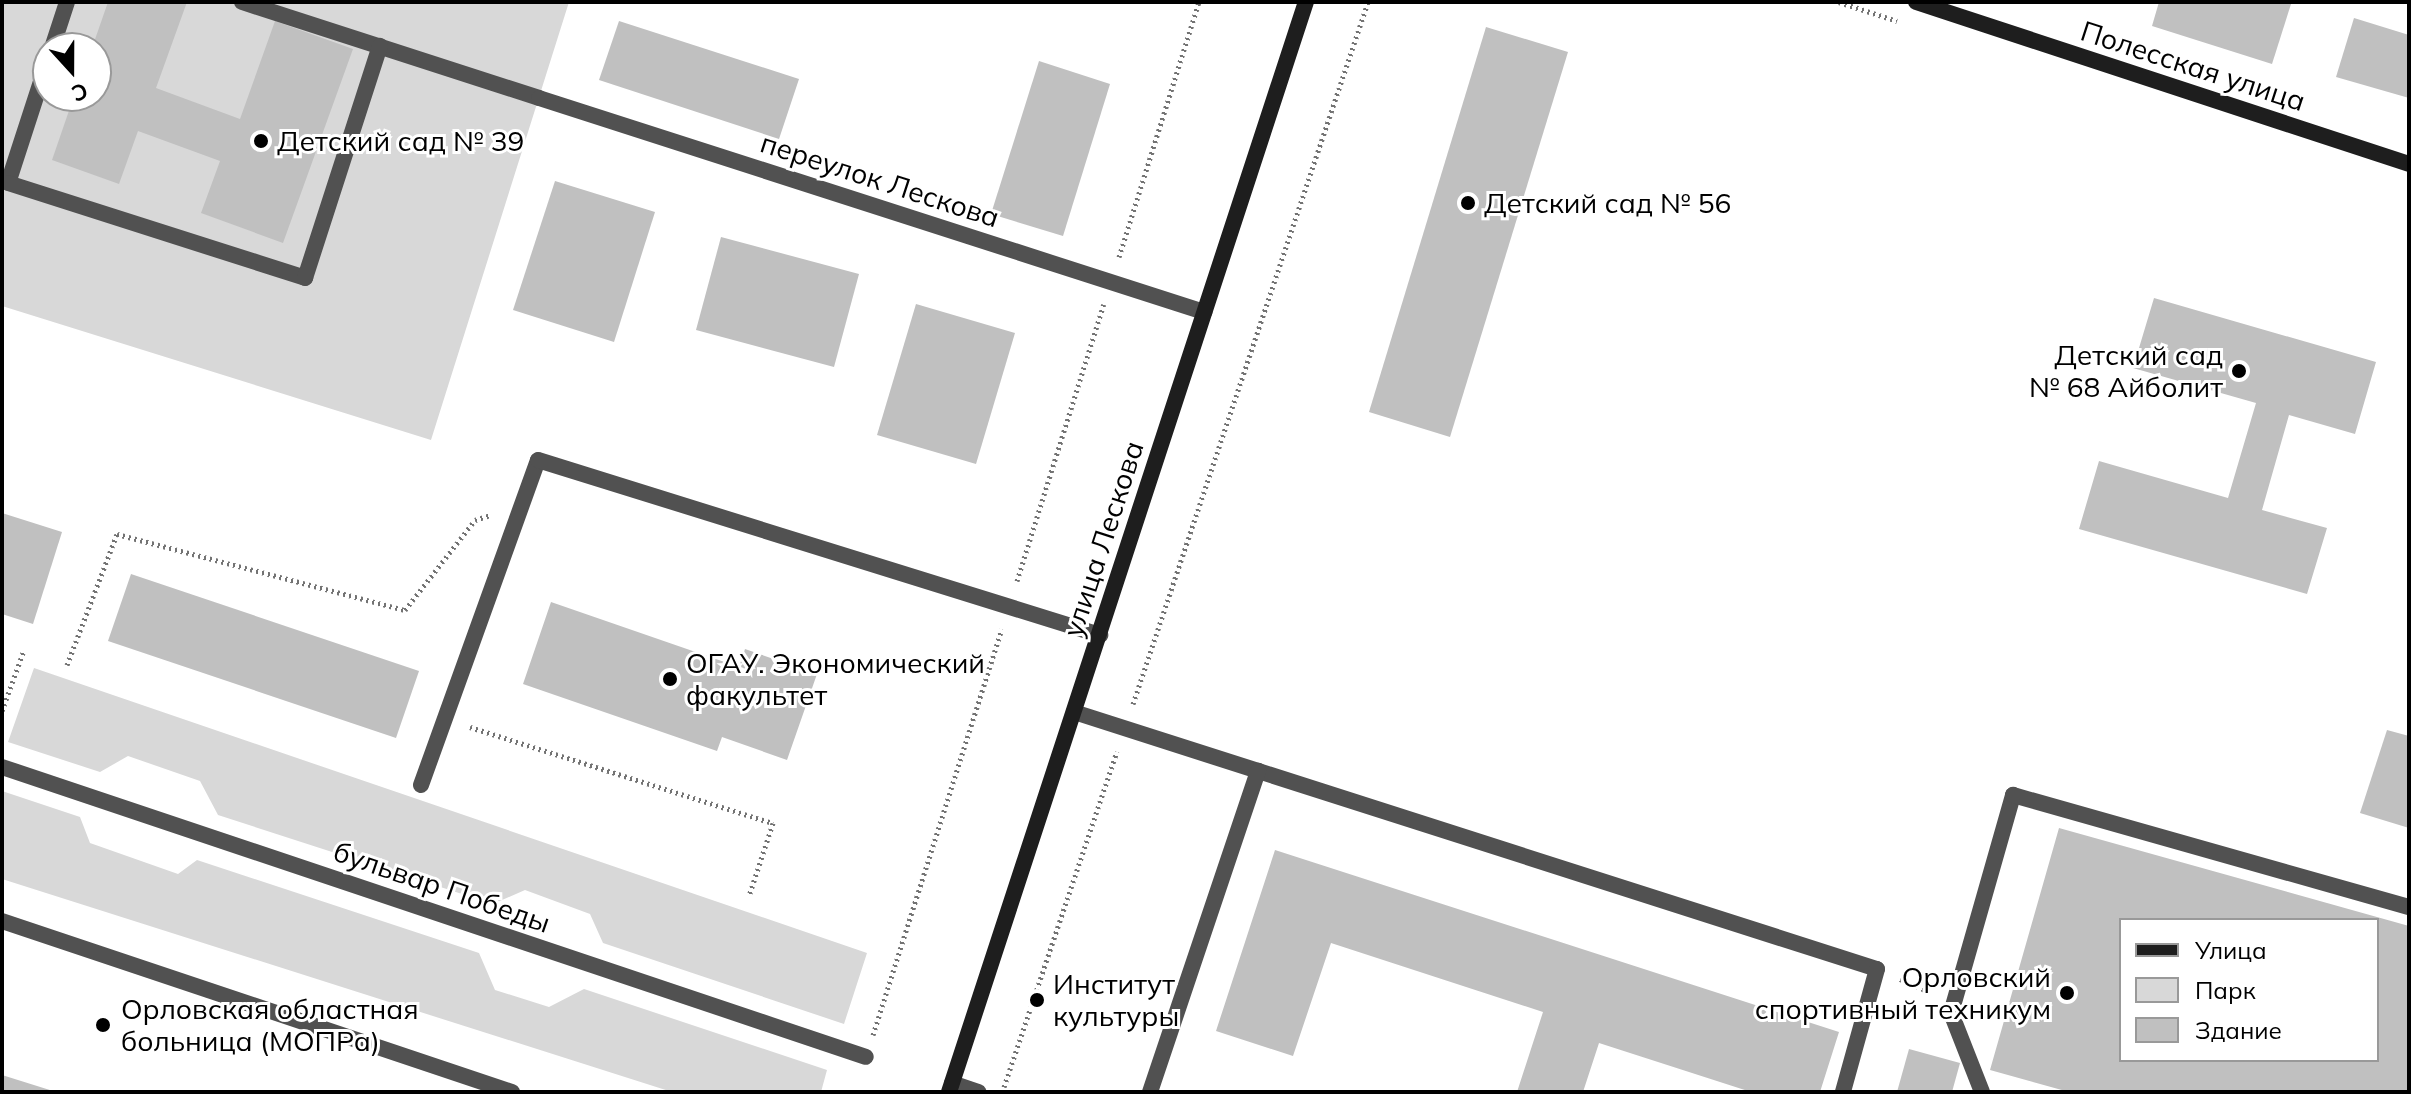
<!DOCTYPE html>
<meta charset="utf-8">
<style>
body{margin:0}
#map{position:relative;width:2411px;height:1094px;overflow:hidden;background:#fff;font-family:Mulish,sans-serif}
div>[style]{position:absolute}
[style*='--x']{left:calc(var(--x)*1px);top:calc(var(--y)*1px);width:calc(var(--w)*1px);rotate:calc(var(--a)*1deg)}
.green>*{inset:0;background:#d8d8d8}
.building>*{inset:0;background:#c0c0c0}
.path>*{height:5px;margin-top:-2.5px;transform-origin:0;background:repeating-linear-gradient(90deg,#737373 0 2px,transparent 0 6px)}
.lane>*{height:16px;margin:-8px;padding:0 8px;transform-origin:8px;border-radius:8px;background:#515151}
.street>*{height:16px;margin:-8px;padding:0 8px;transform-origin:8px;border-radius:8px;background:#515151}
.secondary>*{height:16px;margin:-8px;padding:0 8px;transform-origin:8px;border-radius:8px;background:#1e1e1e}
.dots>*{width:22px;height:22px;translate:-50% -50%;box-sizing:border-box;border:4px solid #fff;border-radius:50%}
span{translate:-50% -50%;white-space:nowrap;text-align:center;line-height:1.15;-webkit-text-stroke:6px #fff;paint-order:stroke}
.street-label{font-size:28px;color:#000}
.poi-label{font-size:28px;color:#000}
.left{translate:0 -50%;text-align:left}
.right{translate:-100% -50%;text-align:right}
.frame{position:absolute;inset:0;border:4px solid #000;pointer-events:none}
.legend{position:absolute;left:2119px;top:918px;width:260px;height:144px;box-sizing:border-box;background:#fff;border:2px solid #999;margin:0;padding:10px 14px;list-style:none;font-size:24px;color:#000}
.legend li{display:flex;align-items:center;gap:16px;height:40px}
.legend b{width:40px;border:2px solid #999}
.north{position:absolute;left:32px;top:32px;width:80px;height:80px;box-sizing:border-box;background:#fff;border:2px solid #999;border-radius:50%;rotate:159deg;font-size:22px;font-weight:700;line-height:32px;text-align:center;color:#000}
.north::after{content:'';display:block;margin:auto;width:28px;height:36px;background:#000;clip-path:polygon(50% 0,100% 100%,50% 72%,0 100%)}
</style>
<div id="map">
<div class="green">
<div style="clip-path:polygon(evenodd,2px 2px,569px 2px,431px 440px,2px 306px,2px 2px,48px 48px,96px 48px,96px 96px,48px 96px,48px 48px)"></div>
<div style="clip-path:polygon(34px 668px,867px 953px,844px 1024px,603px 943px,590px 914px,525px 890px,493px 904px,218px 815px,200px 781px,128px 756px,100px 772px,8px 742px)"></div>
<div style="clip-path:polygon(2px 791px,80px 817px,90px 843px,178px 874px,197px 860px,479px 953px,495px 990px,549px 1007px,584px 989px,827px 1070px,821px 1092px,672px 1092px,2px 879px)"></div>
</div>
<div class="building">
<div style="clip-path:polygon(108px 2px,187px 2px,156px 88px,240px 119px,275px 21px,353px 49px,283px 243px,201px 213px,220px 161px,138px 131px,119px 184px,52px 160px,74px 96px,96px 96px,96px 48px,92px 48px)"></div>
<div style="clip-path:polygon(2159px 2px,2284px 2px,2291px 4px,2272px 64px,2152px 26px)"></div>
<div style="clip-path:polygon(2354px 18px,2409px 35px,2409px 98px,2336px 77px)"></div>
<div style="clip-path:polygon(619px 21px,799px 79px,779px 139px,599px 80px)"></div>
<div style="clip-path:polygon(1486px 27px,1568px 52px,1450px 437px,1369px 412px)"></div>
<div style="clip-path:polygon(1039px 61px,1110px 84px,1063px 236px,991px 214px)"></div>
<div style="clip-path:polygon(555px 181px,655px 212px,614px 342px,513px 310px)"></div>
<div style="clip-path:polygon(721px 237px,859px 274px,834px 367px,696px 330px)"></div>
<div style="clip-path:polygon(2154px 298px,2376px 362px,2355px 434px,2289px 415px,2262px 510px,2327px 528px,2307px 594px,2079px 529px,2099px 461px,2228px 498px,2256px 403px,2133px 368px)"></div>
<div style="clip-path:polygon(916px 304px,1015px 333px,976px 464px,877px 435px)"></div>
<div style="clip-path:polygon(2px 513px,62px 532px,33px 624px,2px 614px)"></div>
<div style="clip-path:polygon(131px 574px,419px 671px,396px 738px,108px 641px)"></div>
<div style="clip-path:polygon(551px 602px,739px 667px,745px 649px,817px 674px,787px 760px,722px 737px,717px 751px,523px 684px)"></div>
<div style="clip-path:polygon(2387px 730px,2409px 736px,2409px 828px,2360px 813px)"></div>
<div style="clip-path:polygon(evenodd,2059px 828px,2409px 926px,2409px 1092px,2069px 1092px,1990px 1070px,2059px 828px,2121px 920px,2377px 920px,2377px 1060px,2121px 1060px,2121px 920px)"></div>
<div style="clip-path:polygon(1275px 850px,1839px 1032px,1820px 1092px,1751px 1092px,1599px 1043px,1583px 1092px,1517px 1092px,1543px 1012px,1331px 943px,1293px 1056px,1216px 1031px)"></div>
<div style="clip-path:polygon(1909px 1049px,1960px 1063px,1952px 1092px,1897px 1092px)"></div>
<div style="clip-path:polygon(2px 1075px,53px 1091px,53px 1092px,2px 1092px)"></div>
</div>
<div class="path">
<div style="--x:1839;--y:2;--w:61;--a:18.1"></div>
<div style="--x:1119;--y:257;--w:267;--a:-72.6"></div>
<div style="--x:1017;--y:581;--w:290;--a:-72.6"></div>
<div style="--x:67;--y:665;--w:140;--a:-69.1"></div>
<div style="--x:117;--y:534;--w:298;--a:14.8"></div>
<div style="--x:405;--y:610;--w:114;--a:-52.1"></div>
<div style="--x:475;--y:520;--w:16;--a:-18"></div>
<div style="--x:1133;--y:704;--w:740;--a:-71.49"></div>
<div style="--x:2;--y:711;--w:65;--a:-70.2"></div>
<div style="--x:470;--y:727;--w:318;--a:17.6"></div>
<div style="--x:773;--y:823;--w:77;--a:108.2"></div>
<div style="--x:1900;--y:979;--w:34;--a:24"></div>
<div style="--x:873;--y:1035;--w:426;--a:-72.4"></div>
<div style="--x:1004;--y:1087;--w:354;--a:-71.4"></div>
</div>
<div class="lane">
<div style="--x:242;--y:2;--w:312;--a:17.9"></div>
<div style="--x:52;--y:48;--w:48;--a:-71.9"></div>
<div style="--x:48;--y:60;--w:129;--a:108"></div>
<div style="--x:8;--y:183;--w:312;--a:17.7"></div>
<div style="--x:305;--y:278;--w:244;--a:-72.1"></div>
<div style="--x:1074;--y:712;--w:843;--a:17.75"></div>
<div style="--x:1877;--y:969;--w:128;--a:105.5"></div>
<div style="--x:421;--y:785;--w:345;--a:-70.2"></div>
<div style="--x:538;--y:460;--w:589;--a:17.3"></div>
<div style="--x:952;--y:1083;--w:28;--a:19"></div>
<div style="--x:1150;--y:1092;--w:339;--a:-71.4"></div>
<div style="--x:1982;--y:1092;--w:85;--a:-111.4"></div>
<div style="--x:1951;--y:1013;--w:227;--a:-74.1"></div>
<div style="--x:2013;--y:795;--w:412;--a:15.8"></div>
</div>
<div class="street">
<div style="--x:539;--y:98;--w:699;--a:17.84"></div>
<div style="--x:2;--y:767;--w:911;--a:18.55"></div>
<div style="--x:2;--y:921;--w:538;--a:18.54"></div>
</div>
<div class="secondary">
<div style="--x:1916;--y:2;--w:519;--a:18.19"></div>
<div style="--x:949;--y:1092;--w:1147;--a:-71.87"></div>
</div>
<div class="dots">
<div style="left:261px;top:141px;background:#000"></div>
<div style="left:1468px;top:203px;background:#000"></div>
<div style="left:2239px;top:371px;background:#000"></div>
<div style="left:670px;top:679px;background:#000"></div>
<div style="left:2067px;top:993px;background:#000"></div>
<div style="left:1037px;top:1000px;background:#000"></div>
<div style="left:103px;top:1025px;background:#000"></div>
</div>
<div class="street-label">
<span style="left:2193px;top:66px;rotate:18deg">Полесская улица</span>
<span style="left:880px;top:180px;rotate:18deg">переулок Лескова</span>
<span style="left:1103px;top:539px;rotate:-72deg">улица Лескова</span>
<span style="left:442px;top:887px;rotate:19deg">бульвар Победы</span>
</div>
<div class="poi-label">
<span class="left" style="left:277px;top:141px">Детский сад № 39</span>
<span class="left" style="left:1484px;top:203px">Детский сад № 56</span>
<span class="right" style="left:2223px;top:371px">Детский сад<br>№ 68 Айболит</span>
<span class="left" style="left:686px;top:679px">ОГАУ. Экономический<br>факультет</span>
<span class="right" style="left:2051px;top:993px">Орловский<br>спортивный техникум</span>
<span class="left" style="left:1053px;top:1000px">Институт<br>культуры</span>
<span class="left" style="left:121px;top:1025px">Орловская областная<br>больница (МОПРа)</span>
</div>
<div class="frame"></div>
<ul class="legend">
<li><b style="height:10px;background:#1e1e1e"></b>Улица</li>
<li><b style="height:22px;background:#d8d8d8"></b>Парк</li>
<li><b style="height:22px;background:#c0c0c0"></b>Здание</li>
</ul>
<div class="north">С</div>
</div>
